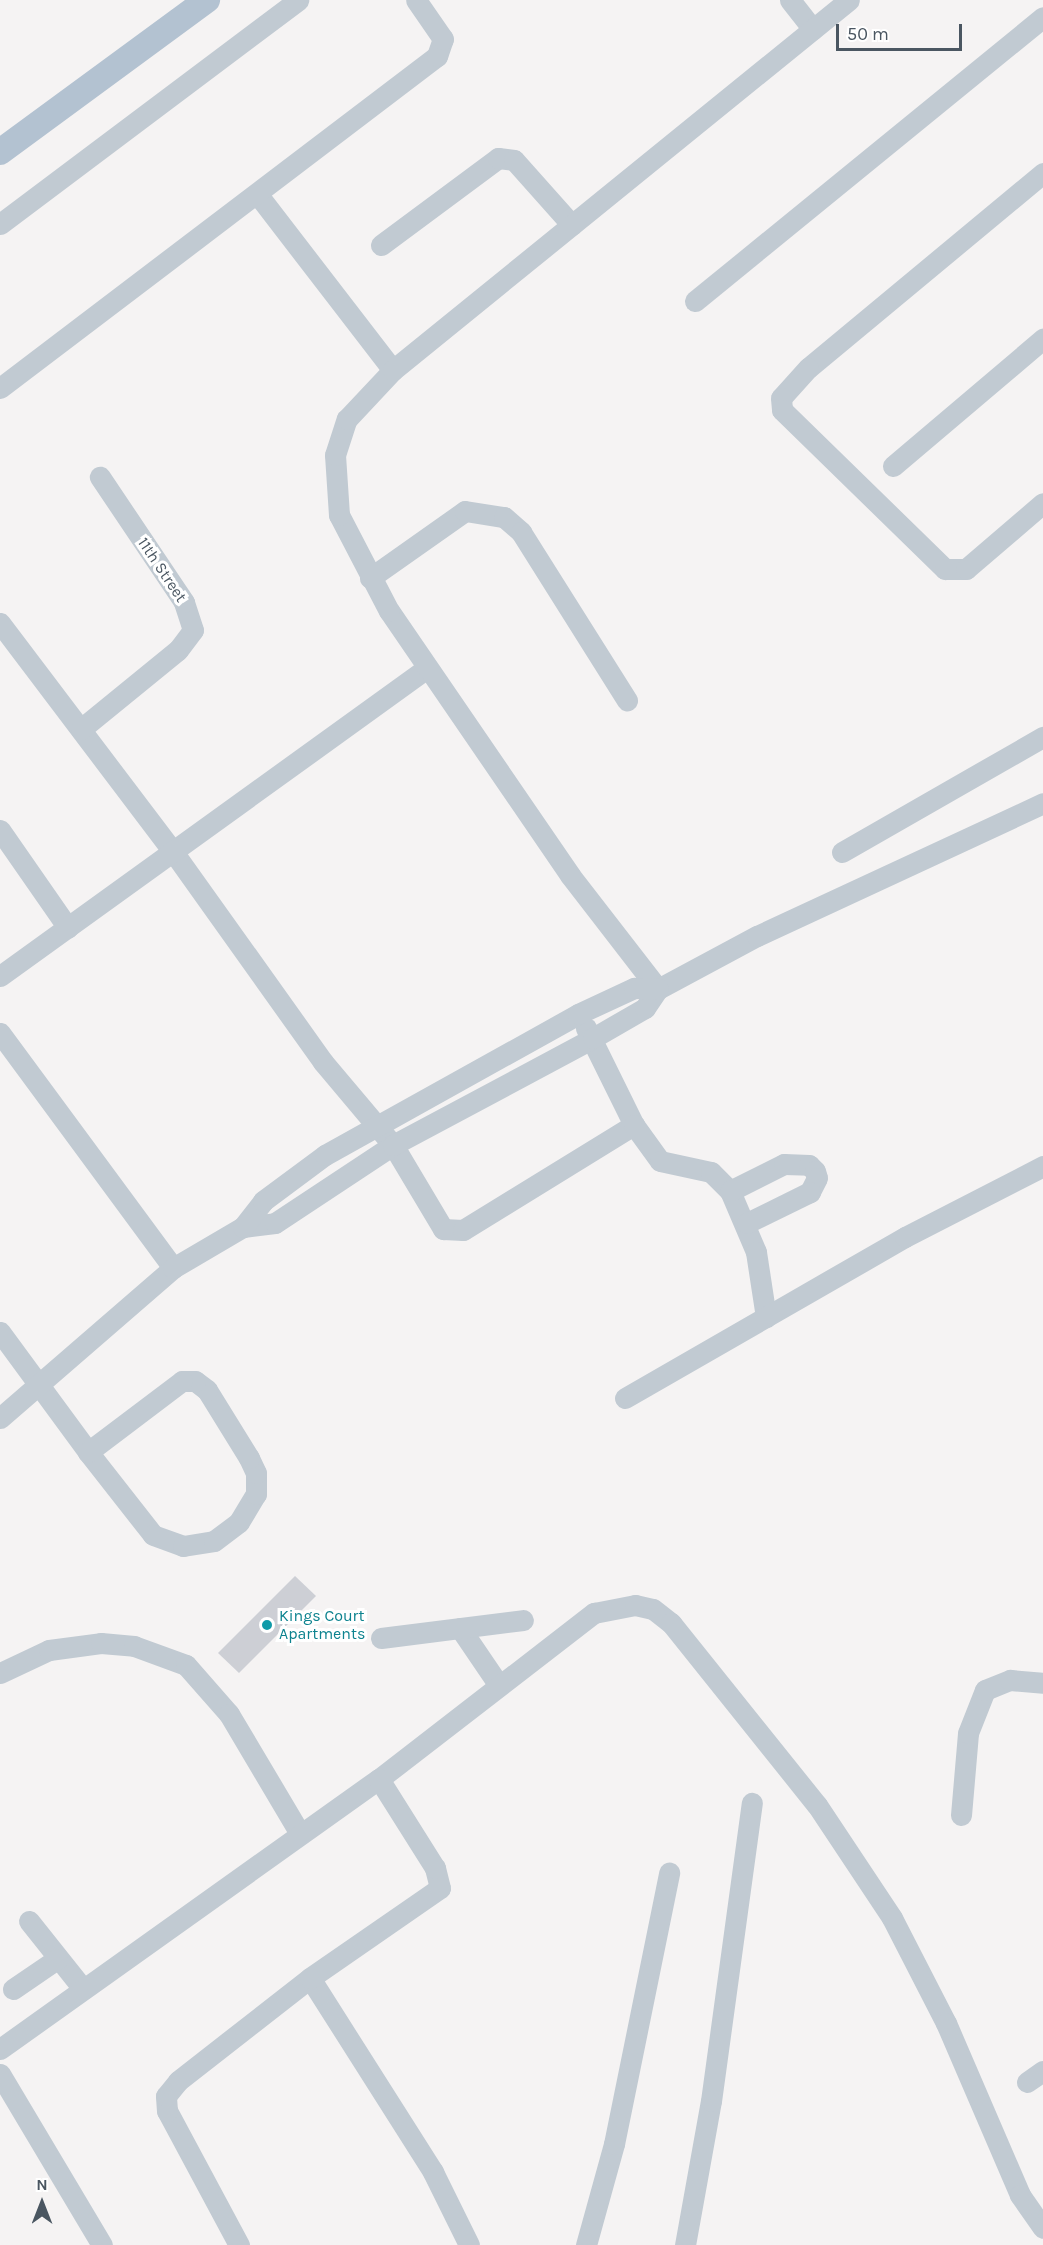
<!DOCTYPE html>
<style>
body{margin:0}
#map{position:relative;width:1043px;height:2245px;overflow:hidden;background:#f5f3f3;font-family:Karla,sans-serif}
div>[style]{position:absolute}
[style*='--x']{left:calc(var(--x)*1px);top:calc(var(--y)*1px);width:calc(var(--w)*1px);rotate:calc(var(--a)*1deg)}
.building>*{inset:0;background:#cdcfd5}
.minor>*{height:21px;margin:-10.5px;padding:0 10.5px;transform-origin:10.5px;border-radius:10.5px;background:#c1cad2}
.major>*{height:26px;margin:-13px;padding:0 13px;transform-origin:13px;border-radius:13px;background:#b3c2d1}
.dots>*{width:16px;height:16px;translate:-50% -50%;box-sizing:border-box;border:3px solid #fff;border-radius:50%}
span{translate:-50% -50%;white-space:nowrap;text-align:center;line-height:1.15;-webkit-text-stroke:6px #fff;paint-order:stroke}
.street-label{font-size:16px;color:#4a5661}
.culture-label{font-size:16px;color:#0d838f}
.left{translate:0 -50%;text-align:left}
.north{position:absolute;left:12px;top:2173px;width:60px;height:60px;-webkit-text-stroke:4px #fff;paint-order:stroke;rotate:0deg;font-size:16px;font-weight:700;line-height:24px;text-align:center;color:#4a5661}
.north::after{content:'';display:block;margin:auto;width:21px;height:27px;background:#4a5661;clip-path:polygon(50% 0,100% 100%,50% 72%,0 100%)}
.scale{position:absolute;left:836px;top:24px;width:126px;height:27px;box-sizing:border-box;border:3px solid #4a5661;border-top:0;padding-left:8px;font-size:18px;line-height:21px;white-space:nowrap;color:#4a5661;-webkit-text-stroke:4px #fff;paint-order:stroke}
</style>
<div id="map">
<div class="building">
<div style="clip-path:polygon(295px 1576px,316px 1596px,239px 1673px,218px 1653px)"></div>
</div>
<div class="minor">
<div style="--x:790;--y:0;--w:37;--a:52"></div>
<div style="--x:1043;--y:173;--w:305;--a:140.3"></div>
<div style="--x:808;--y:368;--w:40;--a:132"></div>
<div style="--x:781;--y:398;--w:12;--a:85"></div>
<div style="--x:782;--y:410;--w:228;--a:44.3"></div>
<div style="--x:945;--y:569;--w:21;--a:0"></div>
<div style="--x:966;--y:569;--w:101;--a:-40.6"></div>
<div style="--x:258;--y:195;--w:221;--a:52.4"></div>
<div style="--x:0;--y:224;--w:373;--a:-36.9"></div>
<div style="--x:381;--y:245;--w:146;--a:-36.6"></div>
<div style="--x:498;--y:158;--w:16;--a:7"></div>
<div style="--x:514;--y:160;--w:87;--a:48.3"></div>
<div style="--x:695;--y:301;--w:449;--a:-39.2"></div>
<div style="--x:0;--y:388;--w:549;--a:-37.22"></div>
<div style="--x:437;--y:56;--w:18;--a:-71"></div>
<div style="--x:443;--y:39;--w:47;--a:-124.7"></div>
<div style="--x:893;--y:466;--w:197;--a:-40.3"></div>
<div style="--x:370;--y:578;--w:116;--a:-35.2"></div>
<div style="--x:465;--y:511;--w:39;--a:9"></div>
<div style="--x:504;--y:517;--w:23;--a:41"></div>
<div style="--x:521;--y:532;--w:199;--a:57.8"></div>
<div style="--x:0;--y:623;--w:288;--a:52.9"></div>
<div style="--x:174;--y:853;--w:257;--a:54.5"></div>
<div style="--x:323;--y:1062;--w:109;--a:49.9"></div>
<div style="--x:393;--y:1145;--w:98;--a:59.2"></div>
<div style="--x:443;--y:1229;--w:20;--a:3"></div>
<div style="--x:463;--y:1230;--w:201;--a:-31.6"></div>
<div style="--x:81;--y:729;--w:125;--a:-39.2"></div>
<div style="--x:178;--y:650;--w:25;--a:-53"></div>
<div style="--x:193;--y:630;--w:29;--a:-108"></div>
<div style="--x:184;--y:602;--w:151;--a:-123.9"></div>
<div style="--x:0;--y:830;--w:119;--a:55.2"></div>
<div style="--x:842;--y:852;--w:232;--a:-29.8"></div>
<div style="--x:0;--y:976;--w:526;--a:-35.8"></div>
<div style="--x:658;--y:989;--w:144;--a:-127.7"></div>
<div style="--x:570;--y:875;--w:320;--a:-124.4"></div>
<div style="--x:389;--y:611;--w:108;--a:-117.5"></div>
<div style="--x:339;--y:515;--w:60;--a:-93.8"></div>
<div style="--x:335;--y:455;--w:38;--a:-72"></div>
<div style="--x:347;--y:419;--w:67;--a:-46.8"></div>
<div style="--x:393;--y:370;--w:587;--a:-39.06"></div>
<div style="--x:586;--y:1028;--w:108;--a:63.7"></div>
<div style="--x:634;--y:1125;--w:44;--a:54.2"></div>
<div style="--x:660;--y:1161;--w:52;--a:12.2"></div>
<div style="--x:711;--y:1172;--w:27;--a:45"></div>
<div style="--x:730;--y:1191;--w:66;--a:66.9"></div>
<div style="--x:756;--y:1252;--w:66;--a:81.3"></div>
<div style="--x:0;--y:1033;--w:292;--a:53.6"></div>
<div style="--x:730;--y:1191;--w:60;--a:-26.6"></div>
<div style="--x:784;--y:1164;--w:25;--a:2"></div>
<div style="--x:809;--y:1165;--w:8;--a:45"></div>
<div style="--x:815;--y:1171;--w:7;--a:74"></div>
<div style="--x:817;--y:1178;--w:16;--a:117"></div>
<div style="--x:810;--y:1192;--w:70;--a:153.8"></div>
<div style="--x:243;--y:1227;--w:32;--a:-7"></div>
<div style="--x:275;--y:1223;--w:141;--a:-33.5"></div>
<div style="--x:393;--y:1145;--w:227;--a:-28.1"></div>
<div style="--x:593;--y:1038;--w:60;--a:-30"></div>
<div style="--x:645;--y:1008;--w:23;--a:-56"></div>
<div style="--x:658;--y:989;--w:112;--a:-28.2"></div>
<div style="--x:757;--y:936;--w:315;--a:-24.9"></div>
<div style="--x:0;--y:1332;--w:149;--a:53.7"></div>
<div style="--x:88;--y:1452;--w:105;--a:51.9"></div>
<div style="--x:153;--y:1535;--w:32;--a:20"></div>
<div style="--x:183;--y:1546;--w:31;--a:-9"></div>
<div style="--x:214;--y:1541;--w:31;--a:-37"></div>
<div style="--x:239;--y:1522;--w:33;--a:-59"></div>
<div style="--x:256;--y:1494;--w:21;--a:-90"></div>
<div style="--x:256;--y:1473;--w:17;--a:-115"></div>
<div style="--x:249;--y:1458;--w:80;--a:-121.7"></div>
<div style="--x:207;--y:1390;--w:15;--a:-143"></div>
<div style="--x:195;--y:1381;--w:13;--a:180"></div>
<div style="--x:182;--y:1381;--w:118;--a:142.9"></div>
<div style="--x:625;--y:1398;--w:323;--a:-29.9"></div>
<div style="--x:905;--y:1237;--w:155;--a:-27.2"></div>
<div style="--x:0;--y:1418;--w:229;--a:-40.9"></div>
<div style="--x:173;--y:1268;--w:81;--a:-30.4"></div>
<div style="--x:243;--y:1227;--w:33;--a:-52"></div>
<div style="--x:263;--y:1201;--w:77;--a:-36.6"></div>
<div style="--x:325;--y:1155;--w:290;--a:-29.1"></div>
<div style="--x:578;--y:1014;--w:62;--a:-24.9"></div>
<div style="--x:634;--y:988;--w:24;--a:2"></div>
<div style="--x:460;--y:1628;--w:68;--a:55.8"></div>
<div style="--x:381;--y:1638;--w:143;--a:-7.2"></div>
<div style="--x:0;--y:1673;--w:54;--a:-25.1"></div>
<div style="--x:49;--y:1650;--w:52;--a:-7.7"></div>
<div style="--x:101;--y:1643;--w:33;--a:5"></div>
<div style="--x:134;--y:1646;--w:55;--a:20.1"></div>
<div style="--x:186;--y:1665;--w:65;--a:48.7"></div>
<div style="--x:229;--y:1714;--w:137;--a:59.3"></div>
<div style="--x:961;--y:1815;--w:82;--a:-85.1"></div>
<div style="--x:968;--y:1733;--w:46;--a:-68.4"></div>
<div style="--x:985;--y:1690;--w:27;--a:-22"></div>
<div style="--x:1010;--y:1680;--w:33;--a:5"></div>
<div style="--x:29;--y:1921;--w:87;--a:51.5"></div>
<div style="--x:310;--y:1978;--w:230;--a:57.6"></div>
<div style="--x:433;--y:2172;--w:81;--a:63.7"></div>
<div style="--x:13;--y:1989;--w:53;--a:-34.3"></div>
<div style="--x:0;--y:2049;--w:465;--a:-35.5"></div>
<div style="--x:379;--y:1779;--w:272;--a:-37.7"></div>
<div style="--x:594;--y:1613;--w:42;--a:-11"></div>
<div style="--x:635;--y:1605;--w:18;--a:13"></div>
<div style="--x:653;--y:1609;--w:23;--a:38"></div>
<div style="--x:671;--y:1623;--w:233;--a:51.3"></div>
<div style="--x:817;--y:1805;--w:136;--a:56.4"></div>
<div style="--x:892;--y:1918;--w:118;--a:62.8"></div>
<div style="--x:946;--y:2023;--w:187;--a:66.7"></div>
<div style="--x:1020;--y:2195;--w:40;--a:55.1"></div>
<div style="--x:0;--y:2074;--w:199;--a:59.2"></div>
<div style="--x:1027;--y:2082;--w:19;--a:-35"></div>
<div style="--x:239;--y:2245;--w:152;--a:-118.2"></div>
<div style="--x:167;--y:2111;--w:15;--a:-94"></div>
<div style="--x:166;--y:2096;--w:19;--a:-51"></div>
<div style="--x:178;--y:2081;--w:167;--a:-38"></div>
<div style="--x:310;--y:1978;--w:158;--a:-34.7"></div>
<div style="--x:440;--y:1888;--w:21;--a:-104"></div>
<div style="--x:435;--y:1868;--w:105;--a:-122.2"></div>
<div style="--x:586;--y:2245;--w:105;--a:-74.5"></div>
<div style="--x:614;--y:2144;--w:277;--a:-78.5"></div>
<div style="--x:685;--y:2245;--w:146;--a:-79.8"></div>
<div style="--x:711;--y:2101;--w:301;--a:-82.2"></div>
</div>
<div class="major">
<div style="--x:0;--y:152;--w:257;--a:-36.3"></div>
</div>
<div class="dots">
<div style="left:267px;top:1625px;background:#0f9aa8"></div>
</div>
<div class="street-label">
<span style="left:162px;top:570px;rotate:56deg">11th Street</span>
</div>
<div class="culture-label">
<span class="left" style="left:279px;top:1625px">Kings Court<br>Apartments</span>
</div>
<div class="north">N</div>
<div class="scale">50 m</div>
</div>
